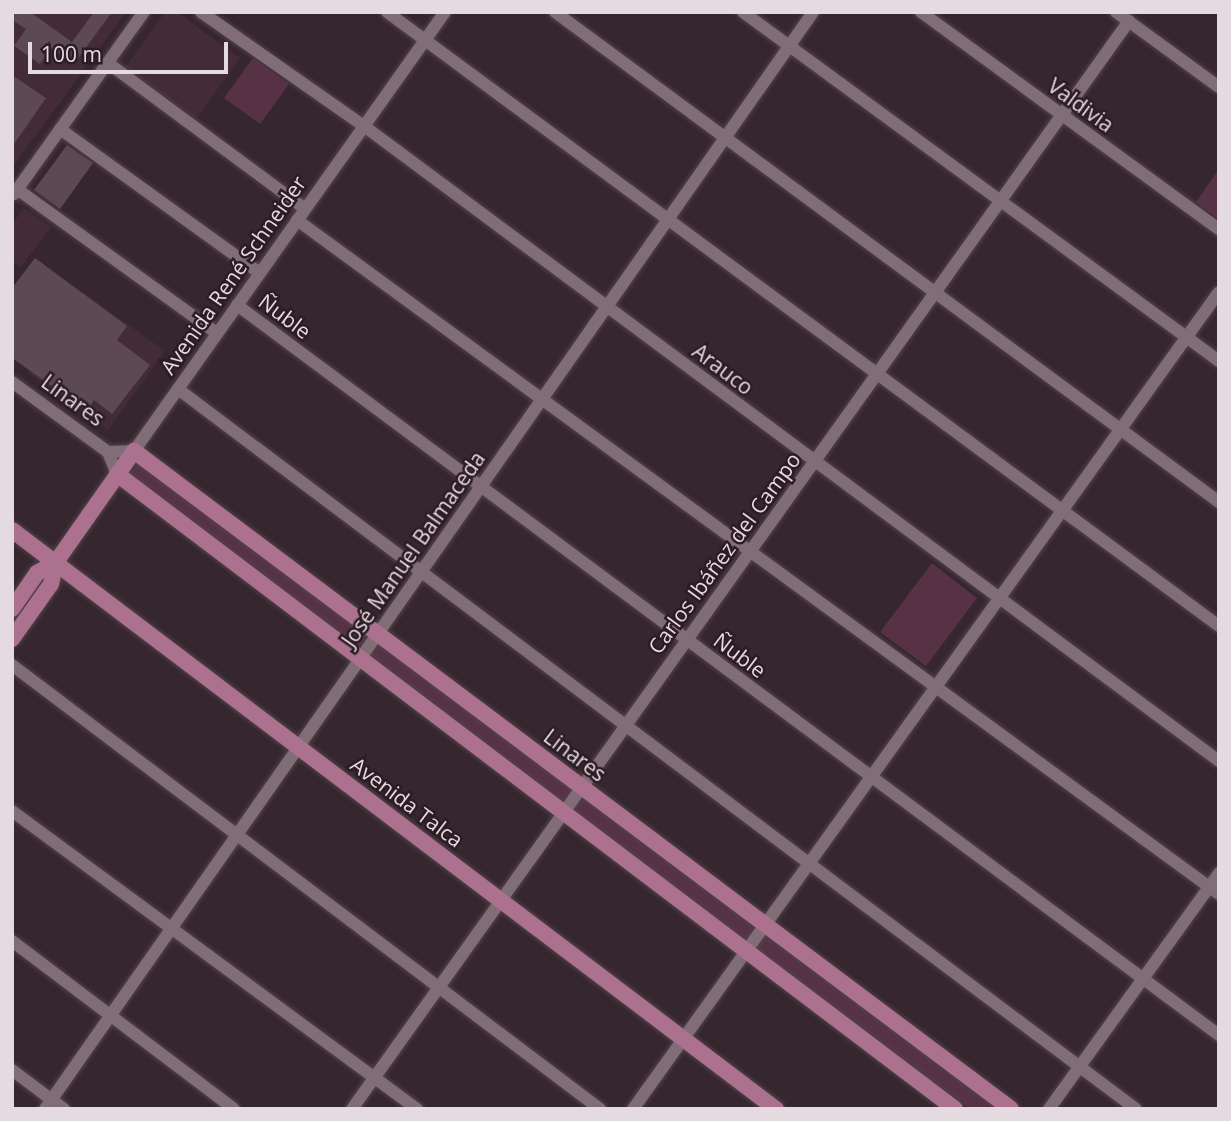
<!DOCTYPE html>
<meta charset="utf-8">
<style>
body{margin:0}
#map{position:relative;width:1231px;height:1121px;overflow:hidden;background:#36262e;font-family:"Open Sans",sans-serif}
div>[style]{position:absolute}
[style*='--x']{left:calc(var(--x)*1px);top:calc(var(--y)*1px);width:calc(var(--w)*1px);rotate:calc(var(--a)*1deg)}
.built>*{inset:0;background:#432c37}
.green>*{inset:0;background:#573245}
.building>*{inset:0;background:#5c4952}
.roads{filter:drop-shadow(0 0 2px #51434a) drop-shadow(0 0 2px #51434a)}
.minor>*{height:12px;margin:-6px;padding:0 6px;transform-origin:6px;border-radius:6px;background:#816d76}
.major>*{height:16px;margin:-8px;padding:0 8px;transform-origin:8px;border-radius:8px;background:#ac718f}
span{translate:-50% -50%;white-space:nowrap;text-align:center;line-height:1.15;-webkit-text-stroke:5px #2c1c24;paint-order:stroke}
.street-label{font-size:21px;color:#e5dadf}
.frame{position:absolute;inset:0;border:14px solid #e5dadf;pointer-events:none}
.scale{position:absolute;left:28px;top:42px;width:200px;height:32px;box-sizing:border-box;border:4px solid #e5dadf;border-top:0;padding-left:9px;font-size:21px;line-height:24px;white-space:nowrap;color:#e5dadf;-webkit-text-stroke:5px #2c1c24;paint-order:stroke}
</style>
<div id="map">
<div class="built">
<div style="clip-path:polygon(12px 12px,126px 12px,12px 168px)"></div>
<div style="clip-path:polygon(165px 12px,177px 12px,240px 58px,196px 119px,125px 68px)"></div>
<div style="clip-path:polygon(24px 208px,51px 227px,21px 267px,12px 261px,12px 224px)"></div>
<div style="clip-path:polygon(84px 293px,165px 351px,108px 430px,27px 372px)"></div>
</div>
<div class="green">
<div style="clip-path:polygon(253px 58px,289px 84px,260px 124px,224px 98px)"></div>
<div style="clip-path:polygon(1219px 169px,1219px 219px,1196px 202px)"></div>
<div style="clip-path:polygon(138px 463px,1001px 1109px,970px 1109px,128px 476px)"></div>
<div style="clip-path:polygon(932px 563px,977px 598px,926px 666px,880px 632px)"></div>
</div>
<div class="building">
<div style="clip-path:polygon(12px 12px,30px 12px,72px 42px,94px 12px,112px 12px,74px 64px,51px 48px,40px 64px,14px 46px,26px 29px,12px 20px)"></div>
<div style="clip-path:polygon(12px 75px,46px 98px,12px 147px)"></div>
<div style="clip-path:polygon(67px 145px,93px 163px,60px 209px,34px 190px)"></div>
<div style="clip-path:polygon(35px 258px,127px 326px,117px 340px,150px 365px,112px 414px,94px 400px,87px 411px,12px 358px,12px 288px)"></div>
</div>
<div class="roads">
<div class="minor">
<div style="--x:201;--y:12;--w:199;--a:35"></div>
<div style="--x:364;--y:126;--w:1065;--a:36.6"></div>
<div style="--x:387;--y:12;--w:1034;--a:36.43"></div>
<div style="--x:555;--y:12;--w:825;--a:36.43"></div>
<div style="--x:743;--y:12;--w:590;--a:36.25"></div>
<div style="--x:921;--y:12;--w:369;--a:36.1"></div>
<div style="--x:1116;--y:12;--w:127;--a:36.1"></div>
<div style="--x:108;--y:63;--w:245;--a:36.5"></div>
<div style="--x:60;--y:129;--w:246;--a:35.8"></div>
<div style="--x:17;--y:189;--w:246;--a:35.8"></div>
<div style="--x:14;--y:194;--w:224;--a:-54.5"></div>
<div style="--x:297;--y:220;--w:1142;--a:36.17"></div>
<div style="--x:237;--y:305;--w:1224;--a:36.63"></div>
<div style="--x:12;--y:382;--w:119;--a:36.1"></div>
<div style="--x:108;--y:452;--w:24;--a:68"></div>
<div style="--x:178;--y:389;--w:1198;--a:36.93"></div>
<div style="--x:108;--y:452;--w:26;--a:-2"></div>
<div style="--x:134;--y:451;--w:538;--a:-54.69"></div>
<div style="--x:12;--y:665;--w:737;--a:37.06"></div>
<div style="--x:12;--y:811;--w:503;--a:36.35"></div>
<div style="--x:12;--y:941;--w:278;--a:37.1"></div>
<div style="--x:12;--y:1070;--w:65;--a:36.9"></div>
<div style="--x:45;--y:1109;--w:1339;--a:-55"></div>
<div style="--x:352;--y:1109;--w:1337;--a:-54.47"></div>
<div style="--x:633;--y:1109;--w:1005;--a:-54.35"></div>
<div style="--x:1049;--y:1109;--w:291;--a:-54.2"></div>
</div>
<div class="major">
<div style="--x:117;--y:474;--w:1051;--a:37.15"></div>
<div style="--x:12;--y:530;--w:959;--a:37.16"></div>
<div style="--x:12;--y:609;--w:44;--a:-55.2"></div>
<div style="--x:37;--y:573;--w:22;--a:-30"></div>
<div style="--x:12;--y:639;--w:67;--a:-54.7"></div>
<div style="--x:51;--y:584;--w:23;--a:-77"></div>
<div style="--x:56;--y:562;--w:136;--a:-54.9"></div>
<div style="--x:134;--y:451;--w:1096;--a:36.88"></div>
</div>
</div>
<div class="street-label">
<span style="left:1081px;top:105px;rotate:36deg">Valdivia</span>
<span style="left:233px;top:275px;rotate:-55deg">Avenida René Schneider</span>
<span style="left:285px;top:316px;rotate:37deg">Ñuble</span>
<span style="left:723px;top:369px;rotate:37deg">Arauco</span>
<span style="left:73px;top:400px;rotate:36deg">Linares</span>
<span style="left:413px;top:549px;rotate:-55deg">José Manuel Balmaceda</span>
<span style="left:724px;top:553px;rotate:-54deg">Carlos Ibáñez del Campo</span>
<span style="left:740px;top:655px;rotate:37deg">Ñuble</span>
<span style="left:575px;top:755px;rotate:37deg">Linares</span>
<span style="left:407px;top:802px;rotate:37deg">Avenida Talca</span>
</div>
<div class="frame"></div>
<div class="scale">100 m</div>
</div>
